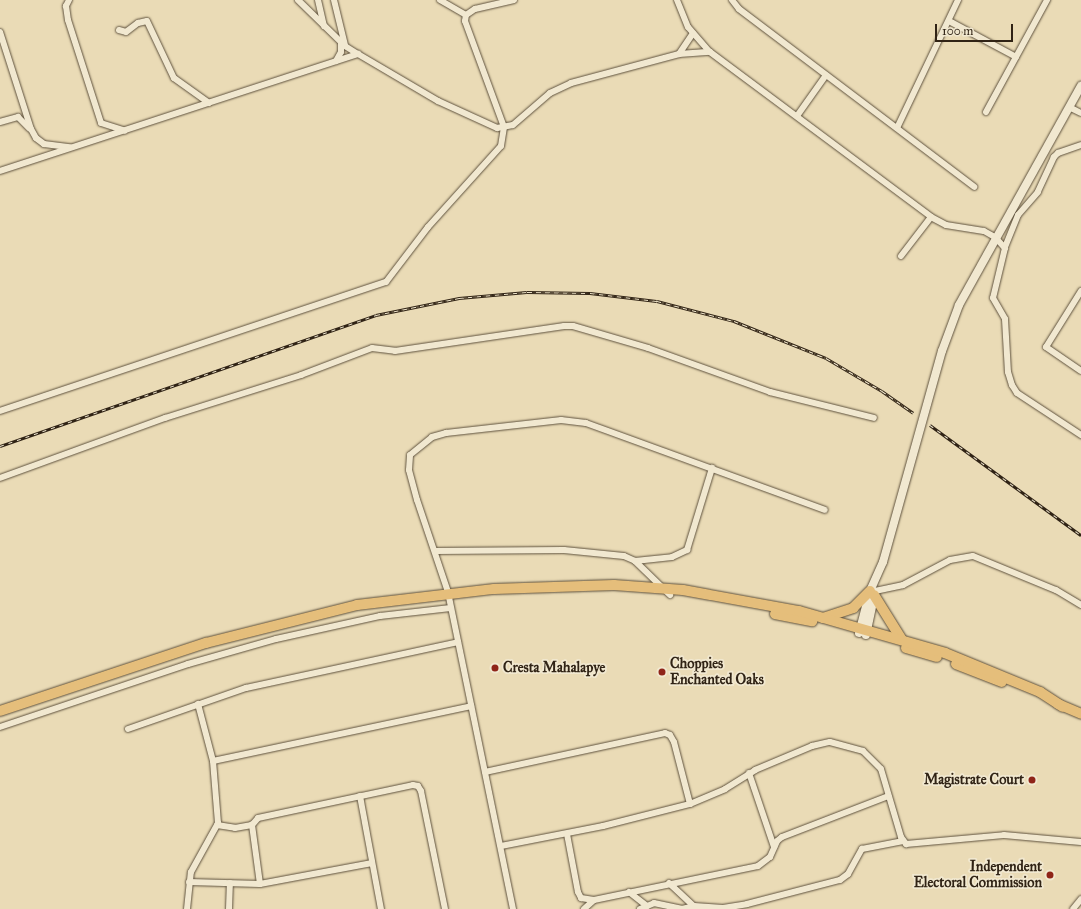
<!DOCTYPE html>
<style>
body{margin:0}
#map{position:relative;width:1081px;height:909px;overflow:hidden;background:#eadbb6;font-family:"IM FELL Great Primer",serif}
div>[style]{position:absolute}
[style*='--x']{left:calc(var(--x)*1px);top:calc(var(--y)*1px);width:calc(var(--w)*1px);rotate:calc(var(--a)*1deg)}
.roads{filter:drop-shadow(0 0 1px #5e513d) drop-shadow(0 0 1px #5e513d)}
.minor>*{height:6px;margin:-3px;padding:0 3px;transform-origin:3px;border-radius:3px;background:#f1e8d0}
.secondary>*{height:8px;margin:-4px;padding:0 4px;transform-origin:4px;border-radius:4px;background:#f1e8d0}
.trunk>*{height:10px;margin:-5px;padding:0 5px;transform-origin:5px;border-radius:5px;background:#e5be7b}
.rail>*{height:3px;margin-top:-1.5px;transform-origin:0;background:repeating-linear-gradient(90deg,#f1e8d0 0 4.5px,#302315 0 9px);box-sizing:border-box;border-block:1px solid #302315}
.dots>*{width:11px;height:11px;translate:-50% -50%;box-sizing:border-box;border:2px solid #f1e8d0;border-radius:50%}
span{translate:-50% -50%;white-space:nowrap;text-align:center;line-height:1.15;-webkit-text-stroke:3.5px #f1e8d0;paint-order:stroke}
.poi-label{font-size:14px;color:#302315;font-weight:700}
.left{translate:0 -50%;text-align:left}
.right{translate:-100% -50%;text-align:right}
.scale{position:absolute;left:935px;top:24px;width:78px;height:18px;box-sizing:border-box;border:2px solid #302315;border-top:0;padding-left:5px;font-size:12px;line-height:14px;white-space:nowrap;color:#302315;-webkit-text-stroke:3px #f1e8d0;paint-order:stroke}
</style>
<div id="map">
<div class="roads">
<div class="minor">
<div style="--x:69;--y:0;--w:7;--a:117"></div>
<div style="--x:66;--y:6;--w:14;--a:82"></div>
<div style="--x:68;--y:20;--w:108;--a:72.2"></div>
<div style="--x:101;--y:123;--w:25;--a:18"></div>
<div style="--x:298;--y:0;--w:66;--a:44.4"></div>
<div style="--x:345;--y:46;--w:15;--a:32"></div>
<div style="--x:358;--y:54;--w:93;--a:30.4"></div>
<div style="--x:438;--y:101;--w:65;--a:24.6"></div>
<div style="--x:497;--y:128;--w:16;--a:-11"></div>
<div style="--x:513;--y:125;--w:49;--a:-40.9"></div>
<div style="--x:550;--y:93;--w:23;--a:-25"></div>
<div style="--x:571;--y:83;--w:112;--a:-15"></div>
<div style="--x:679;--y:54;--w:31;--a:-4"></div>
<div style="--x:318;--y:0;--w:27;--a:77"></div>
<div style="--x:334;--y:0;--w:46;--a:76.3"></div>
<div style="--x:440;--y:0;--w:30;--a:30"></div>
<div style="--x:677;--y:0;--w:29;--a:68"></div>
<div style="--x:688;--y:27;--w:33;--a:49"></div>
<div style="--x:710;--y:52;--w:276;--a:36.7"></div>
<div style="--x:931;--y:217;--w:17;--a:28"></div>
<div style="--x:946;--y:225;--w:38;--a:9"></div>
<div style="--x:984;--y:231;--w:13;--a:29"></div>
<div style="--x:995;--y:237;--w:15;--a:48"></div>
<div style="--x:732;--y:0;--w:11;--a:52"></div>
<div style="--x:739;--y:9;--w:295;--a:37.1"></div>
<div style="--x:949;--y:21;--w:76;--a:28.2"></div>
<div style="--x:119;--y:30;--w:7;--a:16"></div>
<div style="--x:126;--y:32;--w:15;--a:-37"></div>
<div style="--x:138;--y:23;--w:9;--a:-13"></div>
<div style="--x:147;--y:21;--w:63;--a:64.7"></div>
<div style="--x:174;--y:78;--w:43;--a:35.5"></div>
<div style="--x:0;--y:32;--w:102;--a:72.3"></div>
<div style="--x:31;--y:129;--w:10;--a:61"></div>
<div style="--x:36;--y:138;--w:10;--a:37"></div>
<div style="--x:44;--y:144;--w:26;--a:7"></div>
<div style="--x:679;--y:54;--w:25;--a:-56"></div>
<div style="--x:336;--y:61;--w:10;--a:-61"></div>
<div style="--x:341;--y:52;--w:10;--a:-90"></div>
<div style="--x:1069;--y:107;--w:13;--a:27"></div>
<div style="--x:986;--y:112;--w:128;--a:-61.4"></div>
<div style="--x:797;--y:116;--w:50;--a:-54.7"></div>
<div style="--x:0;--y:122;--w:19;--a:-16"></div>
<div style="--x:18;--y:117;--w:16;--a:45"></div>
<div style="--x:897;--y:128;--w:142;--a:-64.5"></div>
<div style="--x:1081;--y:145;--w:24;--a:161"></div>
<div style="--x:1058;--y:153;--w:6;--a:135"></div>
<div style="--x:1054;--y:157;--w:38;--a:115"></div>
<div style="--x:1038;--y:192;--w:30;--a:131"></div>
<div style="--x:1018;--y:215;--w:35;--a:112"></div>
<div style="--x:1005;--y:248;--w:51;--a:103.5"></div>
<div style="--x:993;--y:298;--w:24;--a:60"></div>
<div style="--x:1005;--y:319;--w:53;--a:86.8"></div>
<div style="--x:1008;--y:372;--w:14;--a:73"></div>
<div style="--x:1012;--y:385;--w:9;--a:58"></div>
<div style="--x:1017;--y:393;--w:77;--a:33.3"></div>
<div style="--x:0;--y:171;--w:377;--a:-18.1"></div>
<div style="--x:901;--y:256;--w:49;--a:-52.4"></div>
<div style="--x:1081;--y:291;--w:66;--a:122"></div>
<div style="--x:1046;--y:347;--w:42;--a:34.4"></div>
<div style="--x:0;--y:411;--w:407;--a:-18.5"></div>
<div style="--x:386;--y:282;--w:69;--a:-52.6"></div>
<div style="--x:428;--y:227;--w:109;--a:-48"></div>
<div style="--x:501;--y:146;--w:19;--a:-81"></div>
<div style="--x:504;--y:127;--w:113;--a:-110.2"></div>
<div style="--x:465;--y:21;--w:6;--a:-81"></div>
<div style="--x:466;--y:15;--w:11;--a:-34"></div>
<div style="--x:475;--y:9;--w:40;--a:-13"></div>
<div style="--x:0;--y:478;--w:176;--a:-20"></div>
<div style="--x:165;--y:418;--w:143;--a:-17.5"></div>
<div style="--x:301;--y:375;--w:76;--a:-20.8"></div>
<div style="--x:372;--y:348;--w:23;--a:7"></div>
<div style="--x:395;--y:351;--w:171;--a:-8.4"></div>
<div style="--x:564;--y:326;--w:9;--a:0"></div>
<div style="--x:573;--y:326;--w:78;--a:16.3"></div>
<div style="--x:648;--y:348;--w:130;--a:19.8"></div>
<div style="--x:770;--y:392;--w:107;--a:14"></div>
<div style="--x:435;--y:551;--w:129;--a:-0.4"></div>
<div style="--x:564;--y:550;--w:60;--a:5.7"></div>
<div style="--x:624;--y:556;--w:12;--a:24"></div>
<div style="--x:635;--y:561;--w:49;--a:44.2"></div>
<div style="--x:635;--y:561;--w:37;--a:-6"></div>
<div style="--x:672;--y:557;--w:17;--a:-25"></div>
<div style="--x:687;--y:550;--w:86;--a:-73"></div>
<div style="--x:875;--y:591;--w:29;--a:-12"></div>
<div style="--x:903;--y:585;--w:53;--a:-28"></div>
<div style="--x:950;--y:560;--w:23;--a:-10"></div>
<div style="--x:973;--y:556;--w:90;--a:22.3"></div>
<div style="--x:1056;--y:590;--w:29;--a:31"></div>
<div style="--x:0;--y:727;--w:198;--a:-18.5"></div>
<div style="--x:188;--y:664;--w:91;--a:-15.9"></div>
<div style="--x:276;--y:639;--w:107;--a:-12.5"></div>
<div style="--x:380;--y:616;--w:71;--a:-6.4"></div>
<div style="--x:128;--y:729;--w:125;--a:-19.2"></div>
<div style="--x:246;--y:688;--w:217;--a:-12.2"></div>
<div style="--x:213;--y:761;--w:264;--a:-12"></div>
<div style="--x:485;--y:772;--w:184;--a:-12.2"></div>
<div style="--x:665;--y:733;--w:5;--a:22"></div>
<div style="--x:670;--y:735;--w:8;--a:60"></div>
<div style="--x:674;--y:742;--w:64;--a:75.5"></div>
<div style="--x:749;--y:773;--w:78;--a:71.3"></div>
<div style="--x:360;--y:796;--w:115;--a:79.5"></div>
<div style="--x:217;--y:825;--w:18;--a:9"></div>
<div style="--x:235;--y:828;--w:17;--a:-10"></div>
<div style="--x:567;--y:834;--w:59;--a:79.3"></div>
<div style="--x:578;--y:892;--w:7;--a:63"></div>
<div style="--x:581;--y:898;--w:13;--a:9"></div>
<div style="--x:594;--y:900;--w:167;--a:-11.7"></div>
<div style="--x:758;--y:866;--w:15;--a:-37"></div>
<div style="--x:770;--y:857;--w:17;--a:-66"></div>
<div style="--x:777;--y:841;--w:6;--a:-39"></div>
<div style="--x:782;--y:837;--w:114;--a:-21.1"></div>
<div style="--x:501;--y:846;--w:104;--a:-11.1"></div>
<div style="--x:603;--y:826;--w:90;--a:-14.2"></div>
<div style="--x:690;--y:804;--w:38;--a:-23"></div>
<div style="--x:725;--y:789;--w:36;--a:-32"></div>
<div style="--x:755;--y:770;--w:62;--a:-22.8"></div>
<div style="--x:812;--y:746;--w:18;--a:-13"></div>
<div style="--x:830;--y:742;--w:34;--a:15"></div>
<div style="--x:863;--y:751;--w:25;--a:45"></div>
<div style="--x:881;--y:769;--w:71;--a:73.6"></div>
<div style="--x:901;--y:837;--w:9;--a:54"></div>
<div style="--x:906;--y:844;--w:98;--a:-5.2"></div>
<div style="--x:1004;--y:835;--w:77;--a:5.2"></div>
<div style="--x:189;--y:882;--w:71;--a:1.6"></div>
<div style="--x:260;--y:884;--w:114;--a:-10.6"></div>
<div style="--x:669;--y:883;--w:34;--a:43"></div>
<div style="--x:694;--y:906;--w:29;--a:4"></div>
<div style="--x:723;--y:908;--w:24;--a:-9"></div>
<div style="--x:747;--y:904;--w:96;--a:-14.5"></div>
<div style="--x:840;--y:880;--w:10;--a:-37"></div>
<div style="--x:848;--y:874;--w:29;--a:-61"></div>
<div style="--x:862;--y:849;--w:42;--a:-11"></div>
<div style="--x:260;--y:884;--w:60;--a:-97.7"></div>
<div style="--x:252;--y:825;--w:9;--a:-49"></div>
<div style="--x:258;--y:818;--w:158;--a:-12"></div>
<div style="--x:413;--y:785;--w:5;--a:11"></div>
<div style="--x:418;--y:786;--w:6;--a:59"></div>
<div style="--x:421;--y:791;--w:120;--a:78.5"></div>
<div style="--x:629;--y:892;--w:23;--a:38"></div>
<div style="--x:187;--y:909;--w:37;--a:-84"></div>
<div style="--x:191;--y:872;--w:56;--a:-61.1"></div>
<div style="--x:218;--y:823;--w:62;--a:-94.6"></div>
<div style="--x:213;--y:761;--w:59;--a:-104.7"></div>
<div style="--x:229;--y:909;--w:26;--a:-88"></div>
<div style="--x:513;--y:909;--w:324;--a:-101.6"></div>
<div style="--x:448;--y:592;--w:97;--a:-108.6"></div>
<div style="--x:417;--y:500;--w:31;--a:-105"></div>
<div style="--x:409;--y:470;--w:15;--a:-86"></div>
<div style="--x:410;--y:455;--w:28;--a:-39"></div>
<div style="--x:432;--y:437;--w:15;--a:-16"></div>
<div style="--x:446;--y:433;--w:116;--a:-6.4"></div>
<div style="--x:561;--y:420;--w:25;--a:7"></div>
<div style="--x:586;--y:423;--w:254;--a:20"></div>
<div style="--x:584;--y:909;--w:13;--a:-42"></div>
<div style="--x:640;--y:909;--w:15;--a:-23"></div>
<div style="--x:654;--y:903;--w:29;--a:12"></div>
<div style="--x:682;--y:909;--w:12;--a:-14"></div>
<div style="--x:1073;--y:909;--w:13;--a:-51"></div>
</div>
<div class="secondary">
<div style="--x:859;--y:633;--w:43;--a:-75.3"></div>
<div style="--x:870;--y:591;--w:32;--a:-66"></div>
<div style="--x:883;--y:562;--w:219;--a:-74.4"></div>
<div style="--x:942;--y:351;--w:49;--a:-69.7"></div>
<div style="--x:959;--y:305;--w:251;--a:-60.9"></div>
<div style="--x:866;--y:635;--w:39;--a:-78"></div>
</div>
<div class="trunk">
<div style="--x:874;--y:595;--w:53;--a:58.1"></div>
<div style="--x:775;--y:614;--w:38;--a:11"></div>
<div style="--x:823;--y:618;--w:32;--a:-18"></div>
<div style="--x:853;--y:608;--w:24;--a:-45"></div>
<div style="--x:906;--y:648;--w:32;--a:16"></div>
<div style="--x:956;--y:664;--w:49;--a:21.4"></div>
<div style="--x:1058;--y:704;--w:25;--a:23"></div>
<div style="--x:0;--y:711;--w:217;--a:-18.3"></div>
<div style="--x:206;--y:643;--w:156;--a:-14.1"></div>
<div style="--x:357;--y:605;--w:138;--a:-6.7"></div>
<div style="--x:494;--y:589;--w:120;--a:-1.9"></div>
<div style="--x:614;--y:585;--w:69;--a:4.1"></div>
<div style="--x:683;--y:590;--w:118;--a:10.3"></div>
<div style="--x:799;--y:611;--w:152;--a:16"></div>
<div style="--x:945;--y:653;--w:103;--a:22.3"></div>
<div style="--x:1040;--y:692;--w:27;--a:33"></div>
</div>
</div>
<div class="rail">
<div style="--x:930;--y:425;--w:187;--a:36.1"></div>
<div style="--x:0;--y:446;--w:398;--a:-19.2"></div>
<div style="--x:376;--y:315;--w:85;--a:-11.6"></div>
<div style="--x:459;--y:298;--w:68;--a:-5"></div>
<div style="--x:527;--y:292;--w:63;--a:0.9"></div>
<div style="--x:590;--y:293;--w:67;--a:6.8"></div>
<div style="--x:657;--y:301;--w:80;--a:14.6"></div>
<div style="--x:734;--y:321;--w:99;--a:21.9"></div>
<div style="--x:826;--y:358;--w:65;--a:30.5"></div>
<div style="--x:882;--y:391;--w:38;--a:35"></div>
</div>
<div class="dots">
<div style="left:495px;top:668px;background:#8f2418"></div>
<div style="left:662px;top:672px;background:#8f2418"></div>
<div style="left:1032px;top:780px;background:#8f2418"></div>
<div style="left:1050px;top:875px;background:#8f2418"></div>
</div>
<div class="poi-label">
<span class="left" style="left:670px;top:672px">Choppies<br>Enchanted Oaks</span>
<span class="left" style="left:503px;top:668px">Cresta Mahalapye</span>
<span class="right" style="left:1024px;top:780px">Magistrate Court</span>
<span class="right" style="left:1042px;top:875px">Independent<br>Electoral Commission</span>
</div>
<div class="scale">100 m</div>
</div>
